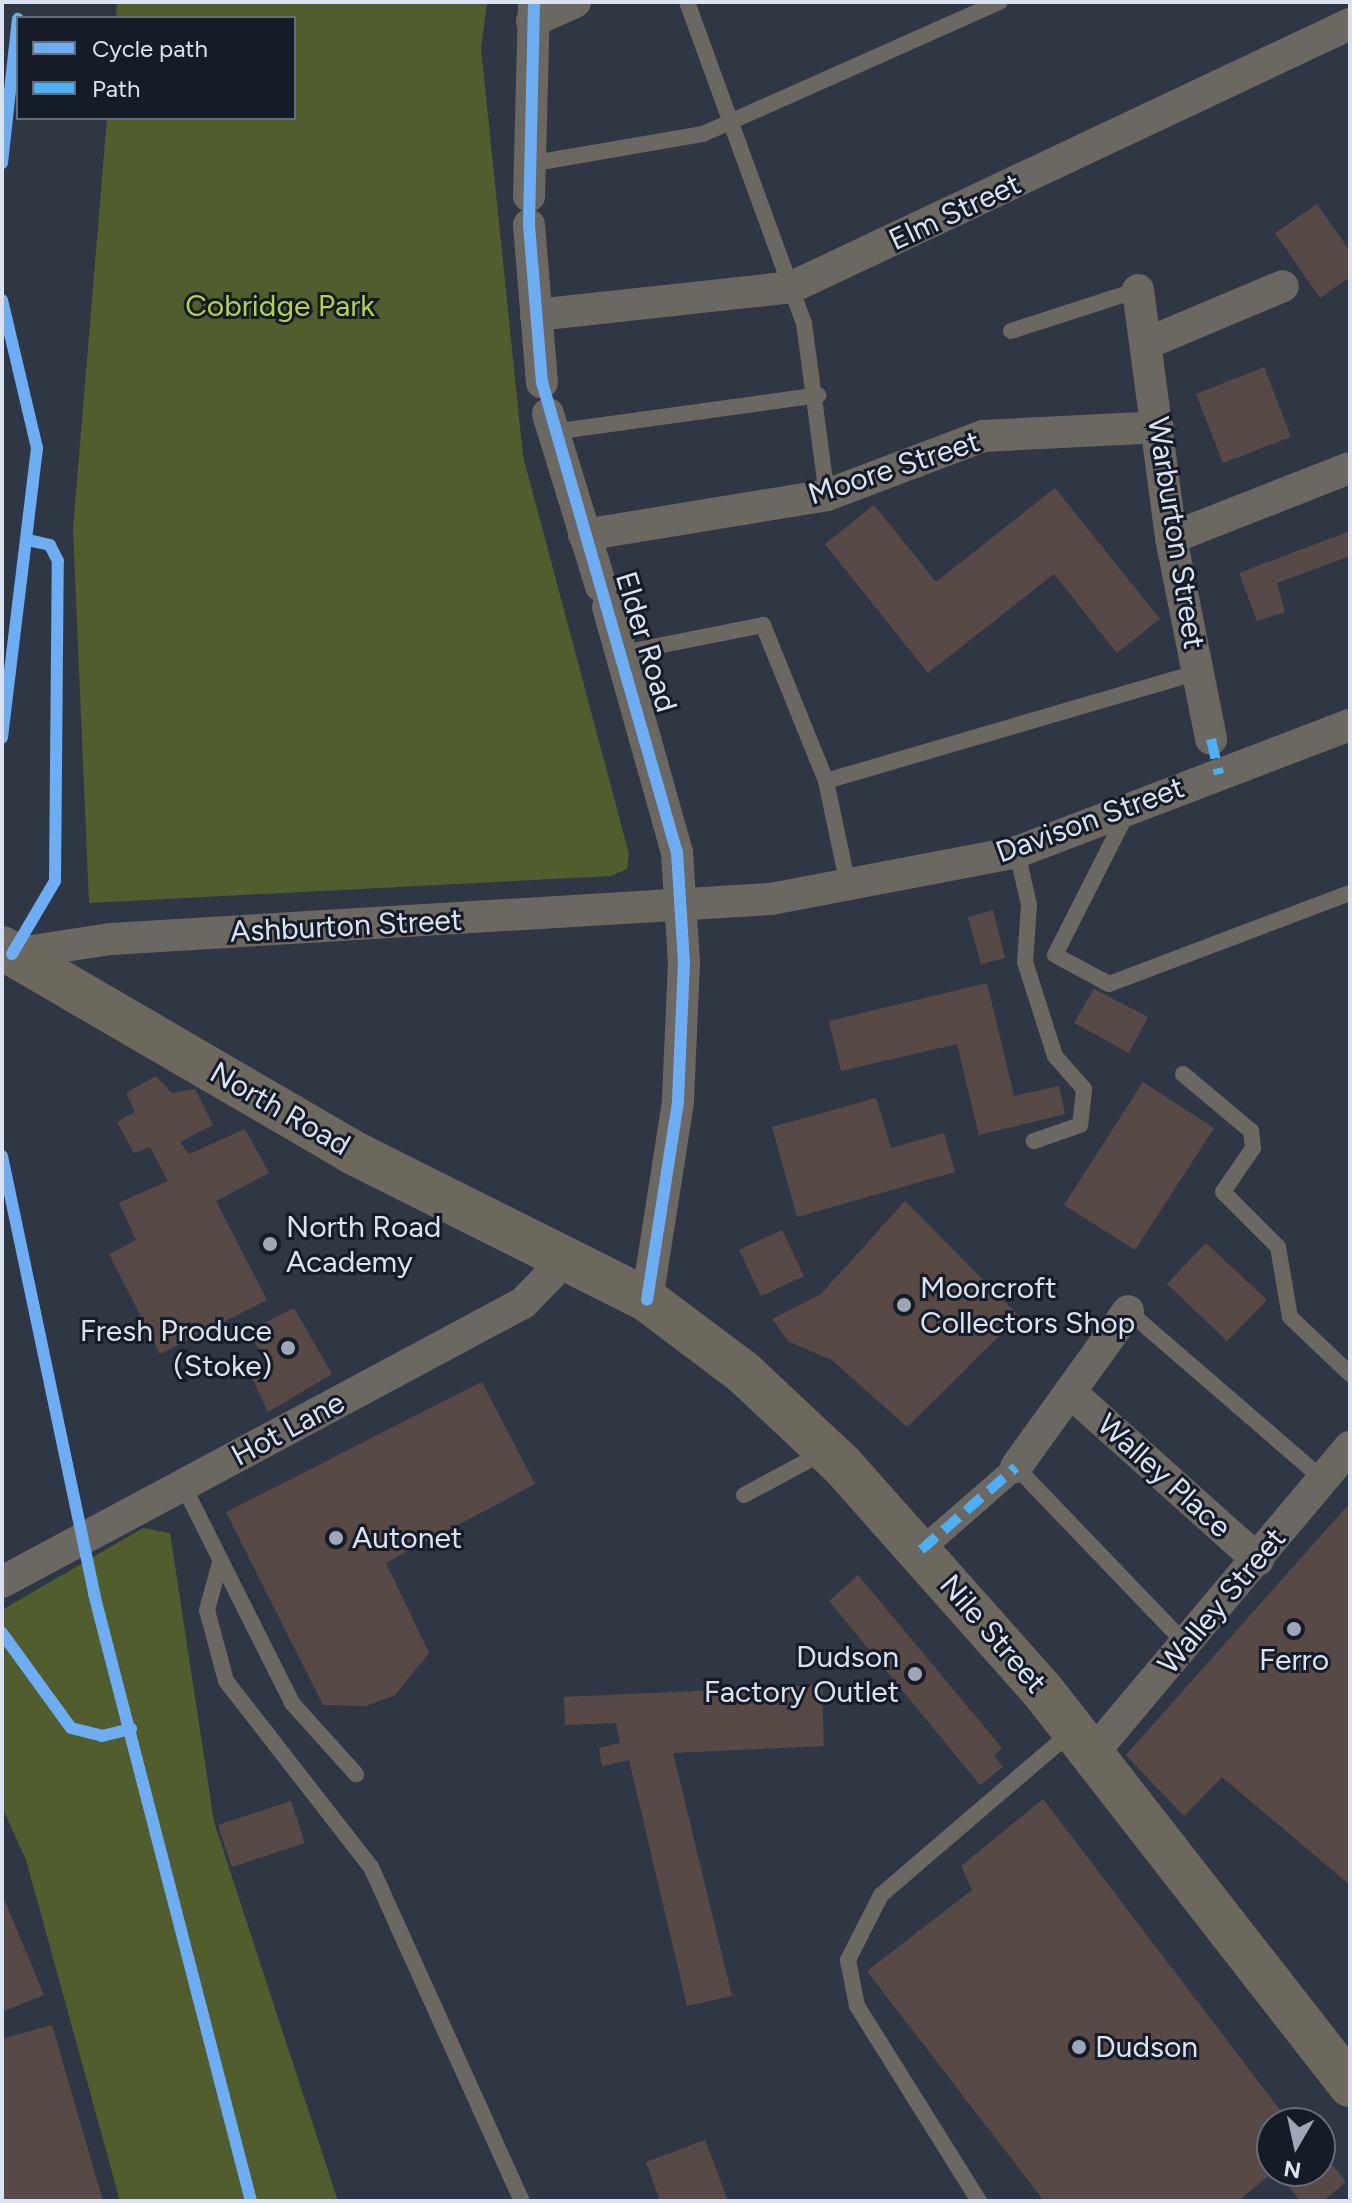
<!DOCTYPE html>
<style>
body{margin:0}
#map{position:relative;width:1352px;height:2203px;overflow:hidden;background:#303744;font-family:Figtree,sans-serif}
div>[style]{position:absolute}
[style*='--x']{left:calc(var(--x)*1px);top:calc(var(--y)*1px);width:calc(var(--w)*1px);rotate:calc(var(--a)*1deg)}
.green>*{inset:0;background:#515d2d}
.building>*{inset:0;background:#574a46}
.service>*{height:16px;margin:-8px;padding:0 8px;transform-origin:8px;border-radius:8px;background:#6b6861}
.pedestrian>*{height:24px;margin:-12px;padding:0 12px;transform-origin:12px;border-radius:12px;background:#6b6861}
.minor>*{height:32px;margin:-16px;padding:0 16px;transform-origin:16px;border-radius:16px;background:#6b6861}
.secondary>*{height:44px;margin:-22px;padding:0 22px;transform-origin:22px;border-radius:22px;background:#6d685e}
.quiet>*{height:10px;margin-top:-5px;transform-origin:0;background:repeating-linear-gradient(90deg,#4cb0f7 0 20px,transparent 0 30px)}
.cycleway>*{height:12px;margin:-6px;padding:0 6px;transform-origin:6px;border-radius:6px;background:#6dadf4}
.dots>*{width:22px;height:22px;translate:-50% -50%;box-sizing:border-box;border:4px solid #161c27;border-radius:50%}
span{translate:-50% -50%;white-space:nowrap;text-align:center;line-height:1.15;-webkit-text-stroke:6px #161c27;paint-order:stroke}
.street-label{font-size:30px;color:#dbe3f3}
.park-label{font-size:30px;color:#b5d14e}
.poi-label{font-size:30px;color:#dbe3f3}
.left{translate:0 -50%;text-align:left}
.right{translate:-100% -50%;text-align:right}
.frame{position:absolute;inset:0;border:4px solid #dbe3f3;pointer-events:none}
.legend{position:absolute;left:16px;top:16px;width:280px;height:104px;box-sizing:border-box;background:#161c27;border:2px solid #656c79;margin:0;padding:10px 14px;list-style:none;font-size:24px;color:#dbe3f3}
.legend li{display:flex;align-items:center;gap:16px;height:40px}
.legend b{width:40px;border:2px solid #656c79}
.north{position:absolute;left:1256px;top:2107px;width:80px;height:80px;box-sizing:border-box;background:#161c27;border:2px solid #656c79;border-radius:50%;rotate:189deg;font-size:22px;font-weight:700;line-height:32px;text-align:center;color:#dbe3f3}
.north::after{content:'';display:block;margin:auto;width:28px;height:36px;background:#9fa7b6;clip-path:polygon(50% 0,100% 100%,50% 72%,0 100%)}
</style>
<div id="map">
<div class="green">
<div style="clip-path:polygon(117px 2px,487px 2px,481px 48px,523px 456px,629px 854px,627px 869px,611px 876px,89px 903px,73px 529px,107px 118px,294px 118px,294px 18px,116px 18px)"></div>
<div style="clip-path:polygon(143px 1528px,170px 1533px,214px 1822px,338px 2201px,120px 2201px,26px 1860px,2px 1807px,2px 1610px)"></div>
</div>
<div class="building">
<div style="clip-path:polygon(1317px 204px,1350px 251px,1350px 277px,1320px 298px,1275px 233px)"></div>
<div style="clip-path:polygon(1264px 367px,1291px 437px,1223px 463px,1196px 394px)"></div>
<div style="clip-path:polygon(1055px 488px,1160px 619px,1117px 653px,1054px 574px,928px 673px,825px 544px,874px 505px,936px 582px)"></div>
<div style="clip-path:polygon(1350px 531px,1350px 556px,1277px 583px,1285px 612px,1257px 621px,1239px 573px)"></div>
<div style="clip-path:polygon(993px 910px,1005px 958px,981px 964px,968px 917px)"></div>
<div style="clip-path:polygon(987px 983px,1014px 1096px,1059px 1086px,1065px 1114px,979px 1135px,957px 1044px,841px 1071px,829px 1021px)"></div>
<div style="clip-path:polygon(1094px 989px,1148px 1017px,1129px 1053px,1074px 1023px)"></div>
<div style="clip-path:polygon(156px 1076px,172px 1093px,195px 1089px,213px 1125px,180px 1142px,189px 1154px,245px 1129px,269px 1173px,216px 1201px,267px 1300px,160px 1354px,109px 1254px,136px 1240px,119px 1203px,168px 1181px,150px 1147px,134px 1153px,117px 1122px,135px 1112px,126px 1093px)"></div>
<div style="clip-path:polygon(1143px 1082px,1214px 1128px,1135px 1250px,1064px 1205px)"></div>
<div style="clip-path:polygon(876px 1098px,891px 1148px,944px 1133px,955px 1172px,797px 1217px,772px 1127px)"></div>
<div style="clip-path:polygon(905px 1201px,1019px 1316px,907px 1427px,832px 1360px,789px 1342px,772px 1319px,821px 1294px)"></div>
<div style="clip-path:polygon(782px 1230px,804px 1276px,761px 1296px,739px 1250px)"></div>
<div style="clip-path:polygon(1206px 1243px,1267px 1300px,1227px 1341px,1167px 1284px)"></div>
<div style="clip-path:polygon(294px 1308px,332px 1374px,268px 1412px,252px 1378px,268px 1366px,249px 1331px)"></div>
<div style="clip-path:polygon(482px 1382px,535px 1484px,386px 1563px,429px 1653px,395px 1695px,366px 1706px,323px 1705px,226px 1512px)"></div>
<div style="clip-path:polygon(1350px 1503px,1350px 1885px,1222px 1777px,1184px 1816px,1126px 1755px)"></div>
<div style="clip-path:polygon(858px 1575px,1002px 1748px,994px 1755px,1003px 1767px,980px 1785px,829px 1601px)"></div>
<div style="clip-path:polygon(822px 1685px,824px 1746px,673px 1753px,732px 1996px,687px 2006px,629px 1760px,602px 1766px,599px 1748px,620px 1743px,616px 1723px,565px 1725px,564px 1697px)"></div>
<div style="clip-path:polygon(1043px 1799px,1290px 2123px,1272px 2123px,1272px 2173px,1238px 2201px,1044px 2201px,867px 1971px,972px 1890px,961px 1866px)"></div>
<div style="clip-path:polygon(291px 1801px,305px 1843px,232px 1867px,218px 1825px)"></div>
<div style="clip-path:polygon(2px 1894px,44px 1995px,2px 2012px)"></div>
<div style="clip-path:polygon(52px 2025px,103px 2201px,2px 2201px,2px 2039px)"></div>
<div style="clip-path:polygon(705px 2140px,728px 2201px,660px 2201px,646px 2162px)"></div>
<div style="clip-path:polygon(1323px 2153px,1346px 2182px,1323px 2201px,1300px 2201px,1286px 2183px,1301px 2171px,1320px 2171px)"></div>
</div>
<div class="service">
<div style="--x:687;--y:2;--w:342;--a:70"></div>
<div style="--x:804;--y:323;--w:174;--a:82.4"></div>
<div style="--x:529;--y:164;--w:177;--a:-9.8"></div>
<div style="--x:703;--y:134;--w:325;--a:-24"></div>
<div style="--x:1011;--y:331;--w:133;--a:-17.9"></div>
<div style="--x:553;--y:432;--w:268;--a:-7.9"></div>
<div style="--x:622;--y:653;--w:144;--a:-11.2"></div>
<div style="--x:763;--y:625;--w:168;--a:68"></div>
<div style="--x:826;--y:781;--w:106;--a:78.1"></div>
<div style="--x:826;--y:781;--w:388;--a:-16.3"></div>
<div style="--x:1128;--y:811;--w:161;--a:116.9"></div>
<div style="--x:1055;--y:955;--w:61;--a:28.2"></div>
<div style="--x:1109;--y:984;--w:258;--a:-20.7"></div>
<div style="--x:1017;--y:852;--w:54;--a:77.2"></div>
<div style="--x:1029;--y:905;--w:57;--a:94"></div>
<div style="--x:1025;--y:962;--w:99;--a:72.3"></div>
<div style="--x:1055;--y:1056;--w:44;--a:48.7"></div>
<div style="--x:1084;--y:1089;--w:36;--a:96"></div>
<div style="--x:1080;--y:1125;--w:49;--a:160.8"></div>
<div style="--x:1183;--y:1074;--w:89;--a:40"></div>
<div style="--x:1251;--y:1131;--w:17;--a:83"></div>
<div style="--x:1253;--y:1148;--w:53;--a:124.3"></div>
<div style="--x:1223;--y:1192;--w:78;--a:45"></div>
<div style="--x:1278;--y:1247;--w:71;--a:80.3"></div>
<div style="--x:1290;--y:1317;--w:83;--a:43.5"></div>
<div style="--x:1128;--y:1311;--w:259;--a:40.8"></div>
<div style="--x:1016;--y:1467;--w:245;--a:46.2"></div>
<div style="--x:183;--y:1485;--w:244;--a:63.4"></div>
<div style="--x:292;--y:1703;--w:96;--a:48"></div>
<div style="--x:744;--y:1495;--w:93;--a:-28.2"></div>
<div style="--x:219;--y:1566;--w:46;--a:105.3"></div>
<div style="--x:207;--y:1610;--w:73;--a:75"></div>
<div style="--x:226;--y:1681;--w:236;--a:52.1"></div>
<div style="--x:371;--y:1867;--w:367;--a:65.7"></div>
<div style="--x:979;--y:2201;--w:230;--a:-122"></div>
<div style="--x:857;--y:2006;--w:47;--a:-101.1"></div>
<div style="--x:848;--y:1960;--w:73;--a:-63.1"></div>
<div style="--x:881;--y:1895;--w:250;--a:-40.6"></div>
</div>
<div class="pedestrian">
<div style="--x:921;--y:1550;--w:126;--a:-41.1"></div>
</div>
<div class="minor">
<div style="--x:532;--y:21;--w:47;--a:-23.8"></div>
<div style="--x:529;--y:196;--w:194;--a:-88.5"></div>
<div style="--x:529;--y:225;--w:158;--a:85.3"></div>
<div style="--x:1138;--y:290;--w:250;--a:82.4"></div>
<div style="--x:1171;--y:538;--w:205;--a:78.7"></div>
<div style="--x:536;--y:315;--w:258;--a:-6.2"></div>
<div style="--x:792;--y:287;--w:617;--a:-25.24"></div>
<div style="--x:1150;--y:342;--w:144;--a:-22.8"></div>
<div style="--x:548;--y:414;--w:180;--a:72.9"></div>
<div style="--x:584;--y:535;--w:246;--a:-9.3"></div>
<div style="--x:827;--y:495;--w:167;--a:-20.7"></div>
<div style="--x:983;--y:436;--w:175;--a:-2.9"></div>
<div style="--x:1171;--y:538;--w:192;--a:-21.4"></div>
<div style="--x:608;--y:607;--w:255;--a:74.3"></div>
<div style="--x:677;--y:852;--w:110;--a:86.4"></div>
<div style="--x:684;--y:962;--w:140;--a:92.5"></div>
<div style="--x:678;--y:1102;--w:200;--a:98.9"></div>
<div style="--x:12;--y:954;--w:100;--a:-8.6"></div>
<div style="--x:111;--y:939;--w:661;--a:-3.47"></div>
<div style="--x:771;--y:899;--w:250;--a:-10.8"></div>
<div style="--x:1017;--y:852;--w:356;--a:-20.9"></div>
<div style="--x:1070;--y:1392;--w:252;--a:41.8"></div>
<div style="--x:1016;--y:1467;--w:192;--a:-54.3"></div>
<div style="--x:2;--y:1582;--w:591;--a:-28.17"></div>
<div style="--x:523;--y:1303;--w:59;--a:-45.7"></div>
<div style="--x:1093;--y:1753;--w:400;--a:-50"></div>
</div>
<div class="secondary">
<div style="--x:2;--y:948;--w:405;--a:30.2"></div>
<div style="--x:352;--y:1152;--w:330;--a:26.6"></div>
<div style="--x:647;--y:1300;--w:120;--a:36.9"></div>
<div style="--x:743;--y:1372;--w:137;--a:43.2"></div>
<div style="--x:843;--y:1466;--w:300;--a:48.4"></div>
<div style="--x:1042;--y:1690;--w:501;--a:52.05"></div>
</div>
<div class="quiet">
<div style="--x:1211;--y:739;--w:36;--a:77"></div>
<div style="--x:921;--y:1550;--w:126;--a:-41.1"></div>
</div>
<div class="cycleway">
<div style="--x:534;--y:2;--w:223;--a:91.3"></div>
<div style="--x:529;--y:225;--w:158;--a:85.3"></div>
<div style="--x:542;--y:382;--w:489;--a:74"></div>
<div style="--x:677;--y:852;--w:110;--a:86.4"></div>
<div style="--x:684;--y:962;--w:140;--a:92.5"></div>
<div style="--x:678;--y:1102;--w:200;--a:98.9"></div>
<div style="--x:2;--y:163;--w:145;--a:-83.7"></div>
<div style="--x:2;--y:300;--w:152;--a:76.7"></div>
<div style="--x:37;--y:448;--w:292;--a:96.9"></div>
<div style="--x:12;--y:954;--w:85;--a:-59.5"></div>
<div style="--x:55;--y:881;--w:320;--a:-89.5"></div>
<div style="--x:58;--y:561;--w:18;--a:-117"></div>
<div style="--x:50;--y:545;--w:22;--a:-167"></div>
<div style="--x:2;--y:1156;--w:448;--a:78.1"></div>
<div style="--x:94;--y:1594;--w:627;--a:75.5"></div>
<div style="--x:2;--y:1633;--w:117;--a:54"></div>
<div style="--x:71;--y:1728;--w:32;--a:14"></div>
<div style="--x:102;--y:1736;--w:30;--a:-14"></div>
</div>
<div class="dots">
<div style="left:270px;top:1244px;background:#9fa7b6"></div>
<div style="left:904px;top:1305px;background:#9fa7b6"></div>
<div style="left:288px;top:1348px;background:#9fa7b6"></div>
<div style="left:336px;top:1538px;background:#9fa7b6"></div>
<div style="left:1294px;top:1629px;background:#9fa7b6"></div>
<div style="left:915px;top:1674px;background:#9fa7b6"></div>
<div style="left:1079px;top:2047px;background:#9fa7b6"></div>
</div>
<div class="street-label">
<span style="left:955px;top:212px;rotate:-25deg">Elm Street</span>
<span style="left:894px;top:468px;rotate:-18deg">Moore Street</span>
<span style="left:1176px;top:533px;rotate:81deg">Warburton Street</span>
<span style="left:646px;top:642px;rotate:73deg">Elder Road</span>
<span style="left:1090px;top:820px;rotate:-20deg">Davison Street</span>
<span style="left:346px;top:926px;rotate:-3deg">Ashburton Street</span>
<span style="left:280px;top:1109px;rotate:30deg">North Road</span>
<span style="left:288px;top:1429px;rotate:-28deg">Hot Lane</span>
<span style="left:1164px;top:1476px;rotate:42deg">Walley Place</span>
<span style="left:1222px;top:1601px;rotate:-50deg">Walley Street</span>
<span style="left:993px;top:1634px;rotate:49deg">Nile Street</span>
</div>
<div class="park-label">
<span style="left:280px;top:306px">Cobridge Park</span>
</div>
<div class="poi-label">
<span class="left" style="left:286px;top:1244px">North Road<br>Academy</span>
<span class="left" style="left:920px;top:1305px">Moorcroft<br>Collectors Shop</span>
<span class="right" style="left:272px;top:1348px">Fresh Produce<br>(Stoke)</span>
<span class="left" style="left:352px;top:1538px">Autonet</span>
<span class="right" style="left:899px;top:1674px">Dudson<br>Factory Outlet</span>
<span style="left:1294px;top:1660px">Ferro</span>
<span class="left" style="left:1095px;top:2047px">Dudson</span>
</div>
<div class="frame"></div>
<ul class="legend">
<li><b style="height:10px;background:#6dadf4"></b>Cycle path</li>
<li><b style="height:10px;background:#4cb0f7"></b>Path</li>
</ul>
<div class="north">N</div>
</div>
